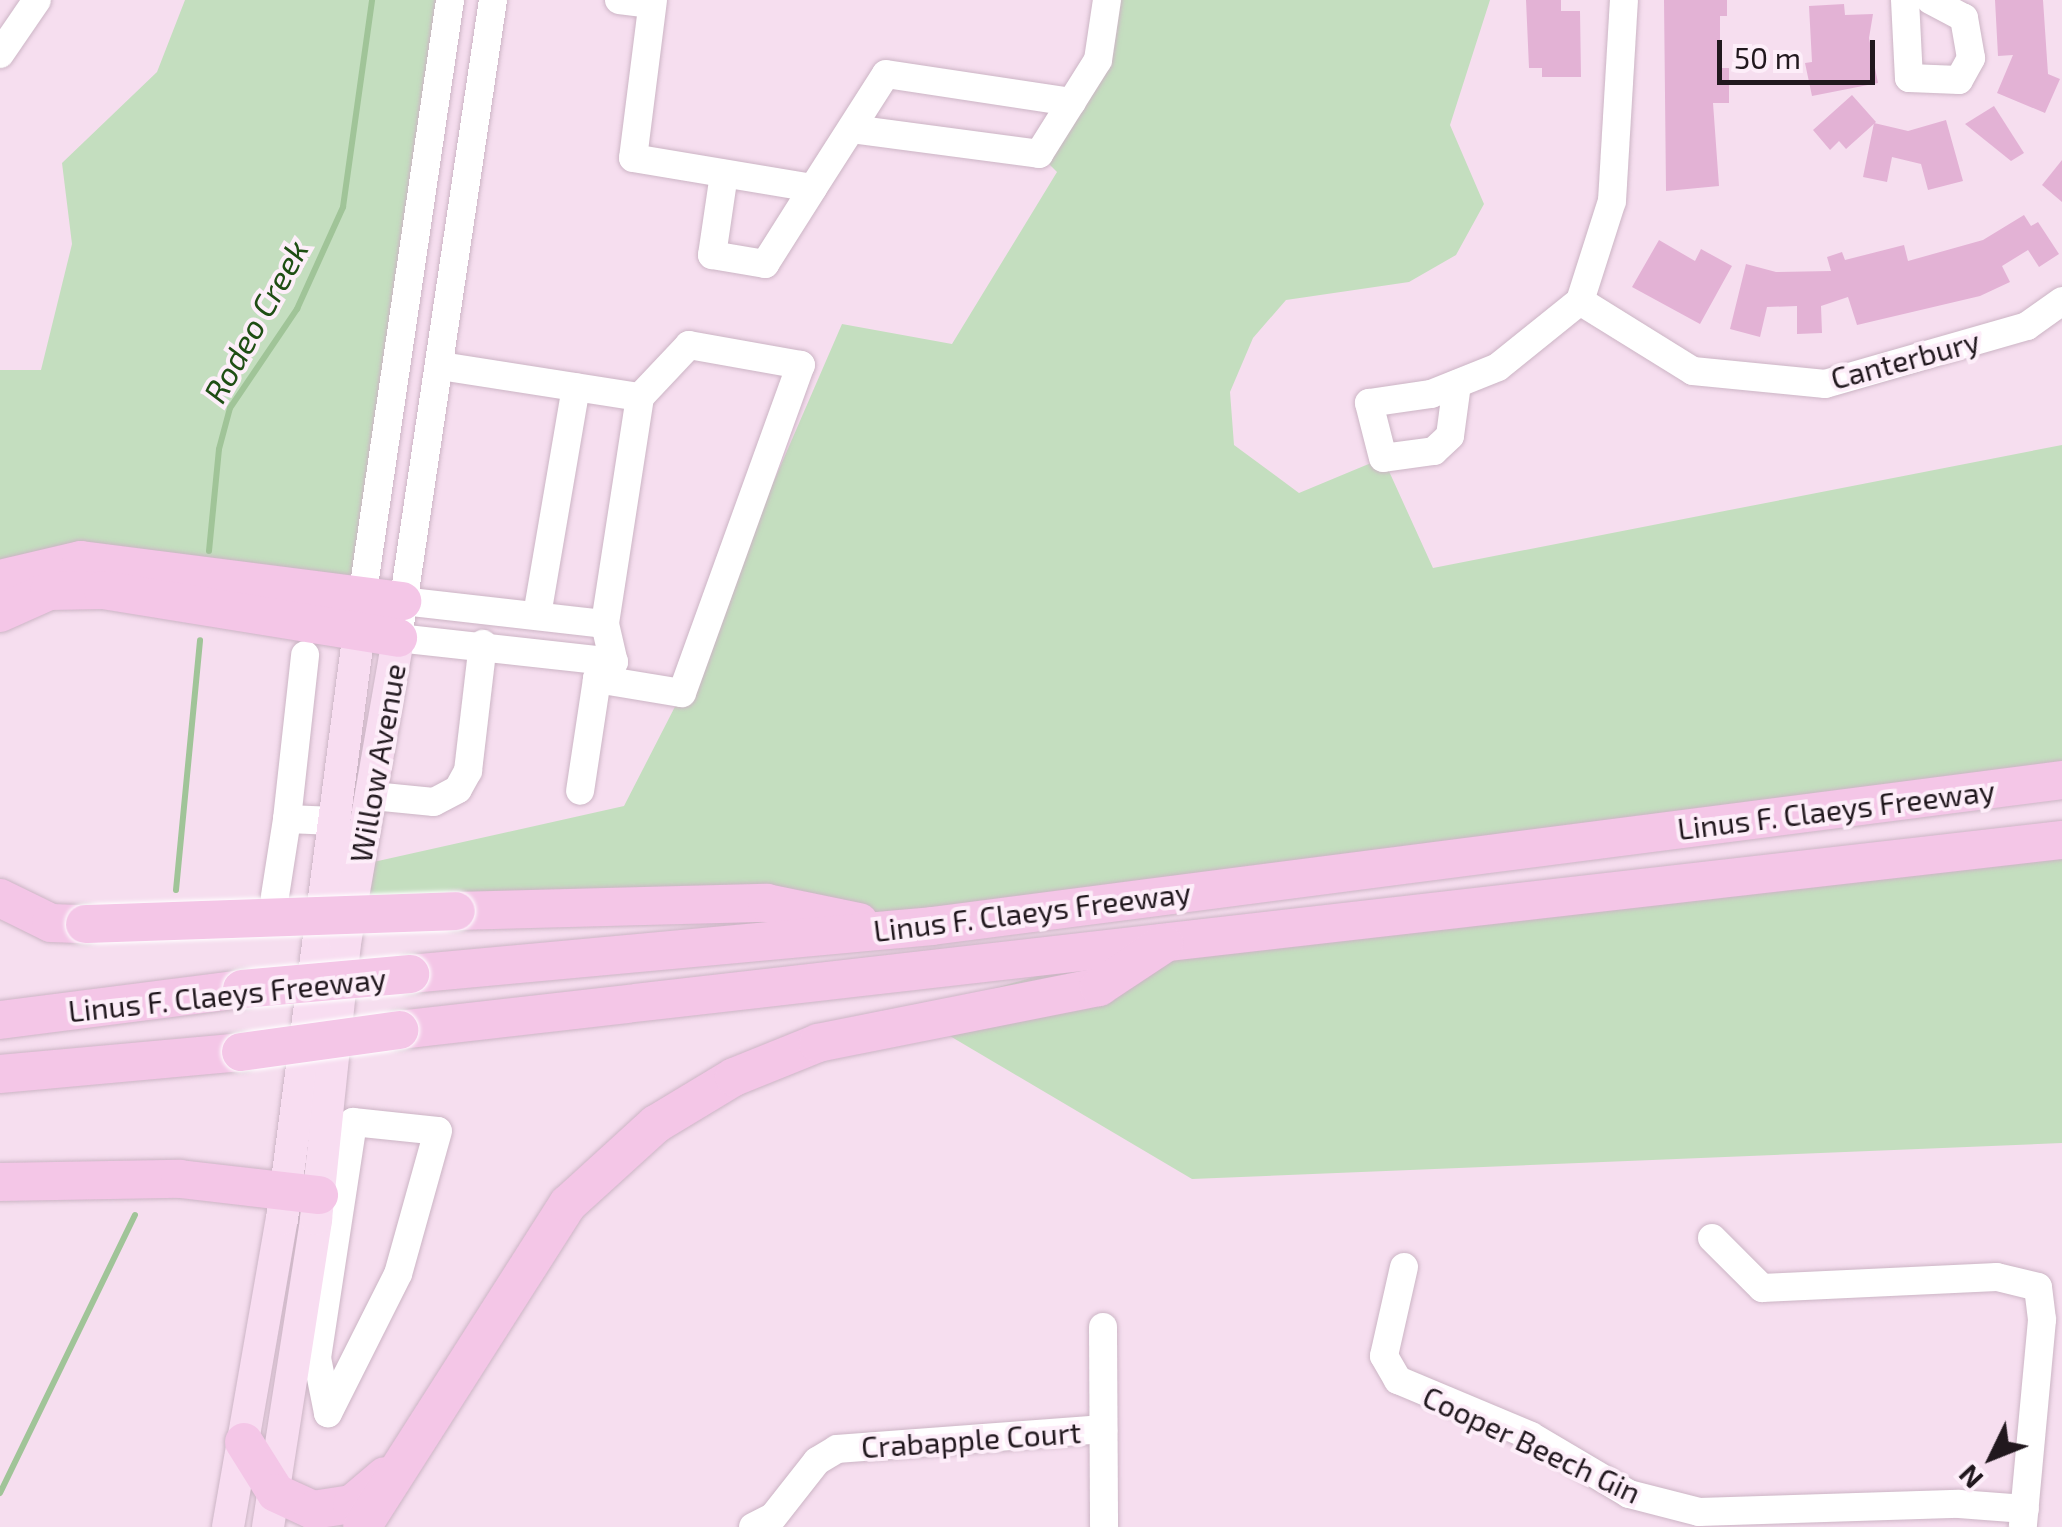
<!DOCTYPE html>
<style>
body{margin:0}
#map{position:relative;width:2062px;height:1527px;overflow:hidden;background:#f6deef;font-family:"Exo 2",sans-serif}
div>[style]{position:absolute}
[style*='--x']{left:calc(var(--x)*1px);top:calc(var(--y)*1px);width:calc(var(--w)*1px);rotate:calc(var(--a)*1deg)}
.green>*{inset:0;background:#c4debf}
.stream>*{height:6px;margin:-3px;padding:0 3px;transform-origin:3px;border-radius:3px;background:#a0c498}
.building>*{inset:0;background:#e3b2d5}
.roads{filter:drop-shadow(0 0 2px #ccb5c5) drop-shadow(0 0 2px #ccb5c5)}
.minor>*{height:28px;margin:-14px;padding:0 14px;transform-origin:14px;border-radius:14px;background:#fff}
.major>*{height:32px;margin:-16px;padding:0 16px;transform-origin:16px;border-radius:16px;background:#f8ddf1}
.highway>*{height:38px;margin:-19px;padding:0 19px;transform-origin:19px;border-radius:19px;background:#f4c6e7}
.bridges{filter:drop-shadow(0 0 2px #fff) drop-shadow(0 0 2px #fff)}
.highway-bridge>*{height:38px;margin:-19px;padding:0 19px;transform-origin:19px;border-radius:19px;background:#f4c6e7}
span{translate:-50% -50%;white-space:nowrap;text-align:center;line-height:1.15;-webkit-text-stroke:8px #fdeef9;paint-order:stroke}
.street-label{font-size:30px;color:#21181e}
.water-label{font-size:32px;color:#1e4e13;font-style:italic}
.north{position:absolute;left:1942px;top:1407px;width:100px;height:100px;-webkit-text-stroke:8px #fdeef9;paint-order:stroke;rotate:227deg;font-size:28px;font-weight:700;line-height:40px;text-align:center;color:#21181e}
.north::after{content:'';display:block;margin:auto;width:35px;height:45px;background:#21181e;clip-path:polygon(50% 0,100% 100%,50% 72%,0 100%)}
.scale{position:absolute;left:1717px;top:40px;width:158px;height:45px;box-sizing:border-box;border:5px solid #21181e;border-top:0;padding-left:12px;font-size:30px;line-height:35px;white-space:nowrap;color:#21181e;-webkit-text-stroke:8px #fdeef9;paint-order:stroke}
</style>
<div id="map">
<div class="green">
<div style="clip-path:polygon(185px 0,450px 0,362px 596px,0 579px,0 370px,41px 370px,72px 244px,62px 163px,157px 72px)"></div>
<div style="clip-path:polygon(1107px 0,1490px 0,1450px 125px,1484px 204px,1456px 255px,1409px 282px,1286px 300px,1253px 338px,1230px 392px,1234px 445px,1299px 493px,1383px 458px,1433px 568px,2062px 445px,2062px 780px,932px 926px,817px 909px,350px 917px,360px 865px,624px 806px,682px 693px,842px 324px,952px 344px,1057px 172px,1039px 154px,1072px 102px)"></div>
<div style="clip-path:polygon(2062px 842px,2062px 1143px,1192px 1179px,911px 1013px,1173px 936px)"></div>
</div>
<div class="stream">
<div style="--x:209;--y:551;--w:102;--a:-84.4"></div>
<div style="--x:219;--y:449;--w:42;--a:-75"></div>
<div style="--x:230;--y:408;--w:120;--a:-55.9"></div>
<div style="--x:297;--y:309;--w:112;--a:-65.7"></div>
<div style="--x:343;--y:207;--w:209;--a:-82"></div>
<div style="--x:176;--y:890;--w:251;--a:-84.5"></div>
<div style="--x:0;--y:1493;--w:309;--a:-64.1"></div>
</div>
<div class="building">
<div style="clip-path:polygon(1526px 0,1561px 0,1561px 11px,1580px 11px,1581px 77px,1542px 77px,1542px 68px,1529px 68px)"></div>
<div style="clip-path:polygon(1664px 0,1727px 0,1727px 16px,1720px 16px,1720px 68px,1729px 68px,1729px 103px,1713px 103px,1719px 186px,1666px 191px)"></div>
<div style="clip-path:polygon(1995px 0,2043px 0,2048px 74px,2060px 79px,2045px 113px,1997px 93px,2013px 55px,1998px 56px)"></div>
<div style="clip-path:polygon(1844px 4px,1845px 15px,1873px 14px,1869px 38px,1878px 83px,1812px 96px,1805px 63px,1812px 62px,1809px 6px)"></div>
<div style="clip-path:polygon(1852px 95px,1876px 122px,1846px 149px,1839px 141px,1830px 150px,1813px 130px)"></div>
<div style="clip-path:polygon(1994px 106px,2024px 153px,2011px 161px,1965px 124px)"></div>
<div style="clip-path:polygon(1946px 120px,1963px 181px,1928px 190px,1921px 164px,1892px 157px,1887px 182px,1863px 177px,1874px 123px,1908px 131px)"></div>
<div style="clip-path:polygon(2062px 160px,2062px 202px,2042px 185px)"></div>
<div style="clip-path:polygon(2024px 215px,2031px 226px,2038px 222px,2059px 254px,2039px 267px,2028px 250px,2002px 266px,2010px 282px,1980px 296px,1857px 325px,1848px 297px,1821px 306px,1822px 333px,1797px 334px,1797px 306px,1767px 307px,1760px 337px,1730px 329px,1746px 264px,1776px 272px,1831px 271px,1827px 257px,1842px 252px,1845px 260px,1904px 245px,1908px 261px,1983px 240px)"></div>
<div style="clip-path:polygon(1659px 240px,1695px 261px,1701px 249px,1732px 266px,1700px 324px,1632px 287px)"></div>
</div>
<div class="roads">
<div class="minor">
<div style="--x:493;--y:0;--w:645;--a:98.47"></div>
<div style="--x:398;--y:638;--w:217;--a:6.3"></div>
<div style="--x:619;--y:0;--w:33;--a:7"></div>
<div style="--x:653;--y:0;--w:159;--a:97.2"></div>
<div style="--x:633;--y:158;--w:182;--a:9.5"></div>
<div style="--x:813;--y:188;--w:135;--a:-57.4"></div>
<div style="--x:886;--y:74;--w:188;--a:8.6"></div>
<div style="--x:1905;--y:0;--w:78;--a:87.1"></div>
<div style="--x:1909;--y:78;--w:50;--a:2.3"></div>
<div style="--x:1959;--y:80;--w:25;--a:-61"></div>
<div style="--x:1971;--y:58;--w:41;--a:-99.9"></div>
<div style="--x:1964;--y:18;--w:38;--a:-152"></div>
<div style="--x:0;--y:54;--w:65;--a:-55.6"></div>
<div style="--x:852;--y:129;--w:189;--a:7.6"></div>
<div style="--x:1039;--y:154;--w:111;--a:-57.9"></div>
<div style="--x:1098;--y:60;--w:61;--a:-81.5"></div>
<div style="--x:724;--y:174;--w:82;--a:98.4"></div>
<div style="--x:712;--y:255;--w:54;--a:9.6"></div>
<div style="--x:765;--y:264;--w:90;--a:-57.7"></div>
<div style="--x:1580;--y:301;--w:133;--a:31.8"></div>
<div style="--x:1693;--y:371;--w:133;--a:5.6"></div>
<div style="--x:1825;--y:384;--w:210;--a:-16"></div>
<div style="--x:2027;--y:326;--w:43;--a:-35.5"></div>
<div style="--x:441;--y:366;--w:201;--a:8.9"></div>
<div style="--x:640;--y:397;--w:230;--a:98.8"></div>
<div style="--x:605;--y:624;--w:39;--a:77"></div>
<div style="--x:614;--y:662;--w:24;--a:135"></div>
<div style="--x:597;--y:679;--w:113;--a:98.6"></div>
<div style="--x:1457;--y:384;--w:52;--a:97.7"></div>
<div style="--x:1450;--y:436;--w:22;--a:137"></div>
<div style="--x:1434;--y:451;--w:51;--a:172.2"></div>
<div style="--x:1383;--y:458;--w:57;--a:-104.3"></div>
<div style="--x:1369;--y:403;--w:63;--a:-8.3"></div>
<div style="--x:1431;--y:394;--w:72;--a:-21.9"></div>
<div style="--x:1498;--y:367;--w:105;--a:-38.8"></div>
<div style="--x:1580;--y:301;--w:105;--a:-72.3"></div>
<div style="--x:1612;--y:201;--w:201;--a:-86.6"></div>
<div style="--x:402;--y:601;--w:204;--a:6.5"></div>
<div style="--x:360;--y:612;--w:619;--a:-81.63"></div>
<div style="--x:537;--y:615;--w:231;--a:-80.3"></div>
<div style="--x:597;--y:679;--w:86;--a:9.4"></div>
<div style="--x:682;--y:693;--w:349;--a:-70.1"></div>
<div style="--x:801;--y:365;--w:114;--a:-169.9"></div>
<div style="--x:689;--y:345;--w:71;--a:133.3"></div>
<div style="--x:373;--y:796;--w:61;--a:5.6"></div>
<div style="--x:434;--y:802;--w:27;--a:-28"></div>
<div style="--x:458;--y:789;--w:21;--a:-61"></div>
<div style="--x:468;--y:771;--w:128;--a:-83.3"></div>
<div style="--x:287;--y:819;--w:165;--a:-83.7"></div>
<div style="--x:275;--y:896;--w:78;--a:-81.1"></div>
<div style="--x:287;--y:819;--w:48;--a:2.4"></div>
<div style="--x:353;--y:1122;--w:85;--a:6"></div>
<div style="--x:438;--y:1131;--w:148;--a:105.6"></div>
<div style="--x:398;--y:1274;--w:156;--a:116.7"></div>
<div style="--x:328;--y:1413;--w:56;--a:-101.3"></div>
<div style="--x:317;--y:1358;--w:239;--a:-81.3"></div>
<div style="--x:1712;--y:1238;--w:71;--a:45"></div>
<div style="--x:1762;--y:1288;--w:235;--a:-2.7"></div>
<div style="--x:1997;--y:1277;--w:42;--a:13.7"></div>
<div style="--x:2038;--y:1287;--w:33;--a:83"></div>
<div style="--x:2042;--y:1320;--w:207;--a:95.3"></div>
<div style="--x:1404;--y:1267;--w:91;--a:102.7"></div>
<div style="--x:1384;--y:1356;--w:28;--a:60"></div>
<div style="--x:1398;--y:1380;--w:144;--a:22.8"></div>
<div style="--x:1531;--y:1436;--w:114;--a:30.6"></div>
<div style="--x:1629;--y:1494;--w:72;--a:14.4"></div>
<div style="--x:1699;--y:1512;--w:260;--a:-1.8"></div>
<div style="--x:1959;--y:1504;--w:66;--a:4.3"></div>
<div style="--x:1103;--y:1327;--w:200;--a:89.7"></div>
<div style="--x:753;--y:1527;--w:22;--a:-27"></div>
<div style="--x:773;--y:1517;--w:71;--a:-51.8"></div>
<div style="--x:817;--y:1461;--w:23;--a:-31"></div>
<div style="--x:837;--y:1449;--w:267;--a:-4.3"></div>
</div>
<div class="major">
<div style="--x:228;--y:1527;--w:313;--a:-80.1"></div>
<div style="--x:282;--y:1219;--w:593;--a:-82.54"></div>
<div style="--x:268;--y:1527;--w:312;--a:-81.1"></div>
<div style="--x:316;--y:1219;--w:278;--a:-84"></div>
<div style="--x:345;--y:943;--w:310;--a:-80.1"></div>
</div>
<div class="highway">
<div style="--x:0;--y:579;--w:83;--a:-13.2"></div>
<div style="--x:81;--y:560;--w:324;--a:7.3"></div>
<div style="--x:0;--y:613;--w:54;--a:-24.2"></div>
<div style="--x:49;--y:591;--w:54;--a:-1.1"></div>
<div style="--x:103;--y:590;--w:299;--a:9.2"></div>
<div style="--x:0;--y:898;--w:57;--a:26.1"></div>
<div style="--x:51;--y:923;--w:34;--a:2"></div>
<div style="--x:456;--y:911;--w:311;--a:-1.5"></div>
<div style="--x:767;--y:903;--w:94;--a:11.7"></div>
<div style="--x:410;--y:974;--w:524;--a:-5.25"></div>
<div style="--x:932;--y:926;--w:1139;--a:-7.36"></div>
<div style="--x:0;--y:1020;--w:244;--a:-7.3"></div>
<div style="--x:399;--y:1030;--w:1674;--a:-6.52"></div>
<div style="--x:0;--y:1074;--w:242;--a:-5.2"></div>
<div style="--x:0;--y:1182;--w:180;--a:-1"></div>
<div style="--x:180;--y:1179;--w:140;--a:6.6"></div>
<div style="--x:244;--y:1442;--w:60;--a:57.9"></div>
<div style="--x:276;--y:1493;--w:41;--a:24.7"></div>
<div style="--x:313;--y:1510;--w:39;--a:-9"></div>
<div style="--x:352;--y:1504;--w:43;--a:-40.3"></div>
<div style="--x:362;--y:1527;--w:383;--a:-57.5"></div>
<div style="--x:568;--y:1204;--w:119;--a:-42.3"></div>
<div style="--x:656;--y:1124;--w:91;--a:-31.1"></div>
<div style="--x:734;--y:1077;--w:91;--a:-22"></div>
<div style="--x:818;--y:1043;--w:287;--a:-11.3"></div>
<div style="--x:1099;--y:987;--w:78;--a:-33.5"></div>
</div>
</div>
<div class="bridges">
<div class="highway-bridge">
<div style="--x:85;--y:924;--w:371;--a:-2"></div>
<div style="--x:242;--y:989;--w:169;--a:-5.1"></div>
<div style="--x:241;--y:1052;--w:160;--a:-7.9"></div>
</div>
</div>
<div class="street-label">
<span style="left:1905px;top:359px;rotate:-15deg">Canterbury</span>
<span style="left:377px;top:763px;rotate:-80deg">Willow Avenue</span>
<span style="left:1836px;top:809px;rotate:-7deg">Linus F. Claeys Freeway</span>
<span style="left:1032px;top:911px;rotate:-7deg">Linus F. Claeys Freeway</span>
<span style="left:227px;top:994px;rotate:-6deg">Linus F. Claeys Freeway</span>
<span style="left:971px;top:1439px;rotate:-4deg">Crabapple Court</span>
<span style="left:1532px;top:1444px;rotate:25deg">Cooper Beech Gin</span>
</div>
<div class="water-label">
<span style="left:255px;top:321px;rotate:-61deg">Rodeo Creek</span>
</div>
<div class="north">N</div>
<div class="scale">50 m</div>
</div>
